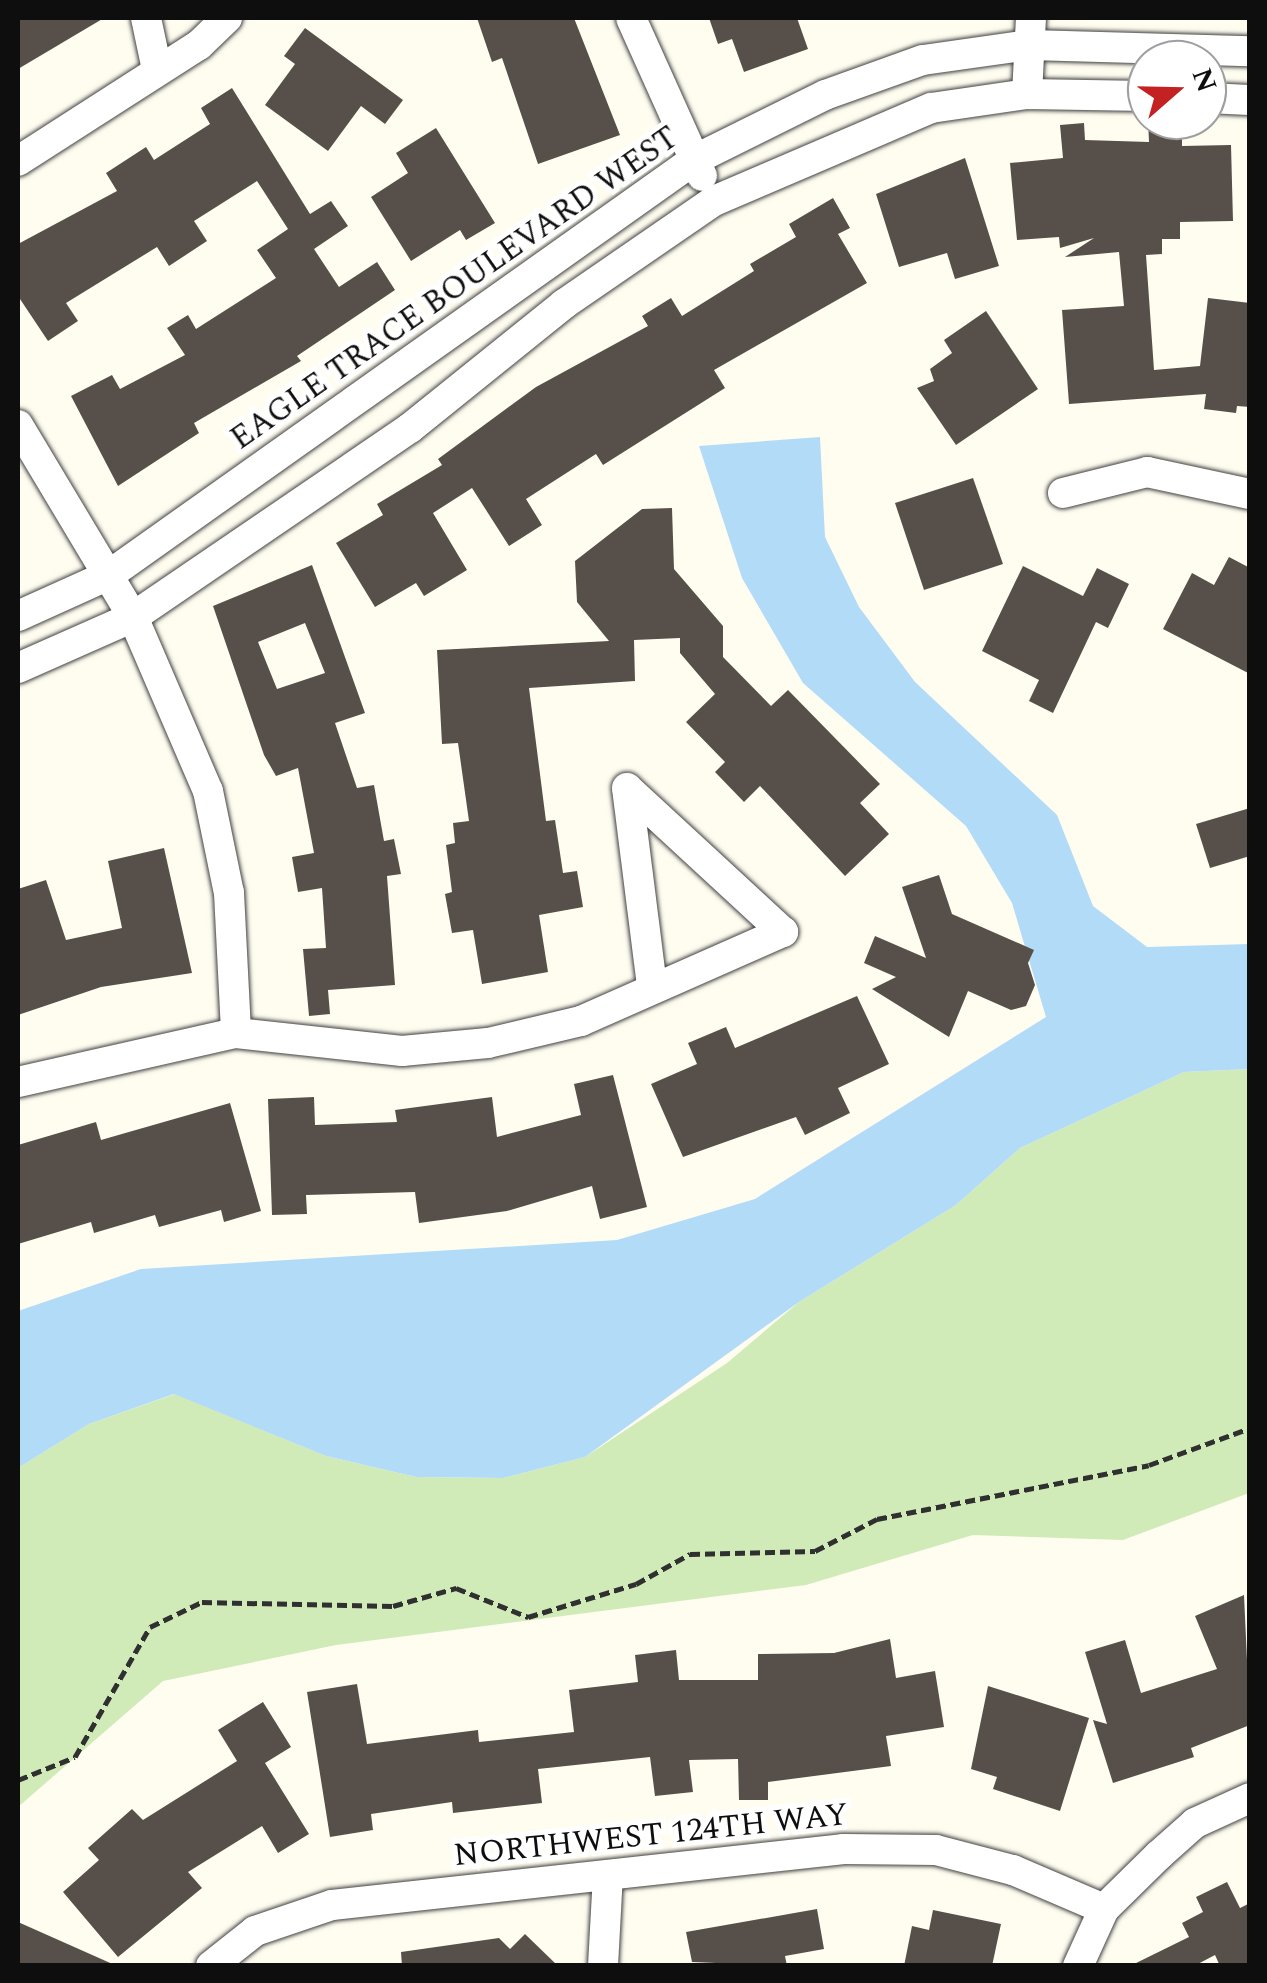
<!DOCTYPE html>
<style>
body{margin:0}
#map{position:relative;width:1267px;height:1983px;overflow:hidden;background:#fffdf0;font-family:Spectral,serif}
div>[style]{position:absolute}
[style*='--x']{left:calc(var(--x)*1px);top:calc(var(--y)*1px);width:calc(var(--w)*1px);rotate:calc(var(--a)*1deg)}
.green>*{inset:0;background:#d0ebb8}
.water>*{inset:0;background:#b2dbf8}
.building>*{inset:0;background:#57504a}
.path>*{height:5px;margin-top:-2.5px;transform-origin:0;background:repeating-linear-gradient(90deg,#303030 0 10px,transparent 0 15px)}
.roads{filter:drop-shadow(0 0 2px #414141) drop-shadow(0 0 2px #414141)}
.minor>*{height:30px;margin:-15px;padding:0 15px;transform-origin:15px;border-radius:15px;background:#fff}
span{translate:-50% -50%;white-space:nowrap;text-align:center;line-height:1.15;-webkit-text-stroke:10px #fff;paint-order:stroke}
.street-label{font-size:32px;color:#0e0e0e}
.frame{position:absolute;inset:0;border:20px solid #0e0e0e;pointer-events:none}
.north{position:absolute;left:1127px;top:40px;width:100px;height:100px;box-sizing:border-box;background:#fff;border:2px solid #9f9f9f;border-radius:50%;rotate:70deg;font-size:28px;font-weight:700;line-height:40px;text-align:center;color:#0e0e0e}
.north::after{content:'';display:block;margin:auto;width:35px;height:45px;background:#c42122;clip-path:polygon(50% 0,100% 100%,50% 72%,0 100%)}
</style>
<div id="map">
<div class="green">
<div style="clip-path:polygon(1249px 1069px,1249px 1493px,1123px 1540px,973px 1535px,806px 1585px,336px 1645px,163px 1681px,18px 1807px,18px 1468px,89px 1424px,175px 1394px,326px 1456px,416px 1477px,503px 1478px,585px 1457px,727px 1363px,799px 1302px,956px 1205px,1020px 1148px,1184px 1072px)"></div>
</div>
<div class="water">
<div style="clip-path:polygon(820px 437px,825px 537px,859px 607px,915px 682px,1057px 815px,1093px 906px,1147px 947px,1249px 944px,1249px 1069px,1184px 1072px,1020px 1148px,956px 1205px,799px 1302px,585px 1457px,503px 1478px,416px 1477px,326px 1456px,174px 1394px,89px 1424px,18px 1468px,18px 1311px,141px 1269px,617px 1240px,755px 1199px,1046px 1017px,1012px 903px,966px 826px,803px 683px,742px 578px,699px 446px)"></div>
</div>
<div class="building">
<div style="clip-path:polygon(18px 18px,104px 18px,18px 69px)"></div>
<div style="clip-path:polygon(477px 18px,574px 18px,620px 135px,538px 164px,502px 58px,492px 62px)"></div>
<div style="clip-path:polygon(709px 18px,797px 18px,808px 49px,744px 72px,732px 39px,718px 44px)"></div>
<div style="clip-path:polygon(305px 28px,403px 100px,385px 124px,361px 106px,328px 151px,265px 105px,295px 64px,284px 56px)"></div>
<div style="clip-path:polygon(232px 88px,310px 214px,331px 201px,348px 226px,314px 249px,339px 287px,377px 262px,395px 290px,297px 356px,301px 361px,194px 423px,199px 433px,118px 486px,71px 396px,112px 375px,120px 389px,185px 355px,167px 328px,188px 315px,196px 329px,276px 278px,257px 250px,288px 229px,257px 181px,194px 221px,207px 241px,169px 266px,157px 247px,66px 303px,78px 321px,48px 341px,18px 296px,18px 244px,117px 191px,106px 173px,146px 147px,154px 160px,210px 124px,201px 108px)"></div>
<div style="clip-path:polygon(1148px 120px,1182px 120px,1182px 146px,1231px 145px,1233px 221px,1180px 222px,1180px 239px,1162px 239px,1162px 254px,1146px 255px,1154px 370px,1200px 366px,1208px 298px,1250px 303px,1250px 407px,1237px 406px,1236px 413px,1204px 409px,1206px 394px,1069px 404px,1062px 310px,1124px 306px,1119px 252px,1065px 257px,1094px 238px,1060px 248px,1059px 237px,1017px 240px,1010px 163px,1063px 158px,1060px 125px,1084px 123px,1085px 140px,1149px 142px)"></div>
<div style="clip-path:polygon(436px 128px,495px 223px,466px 240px,460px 230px,411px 261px,371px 197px,408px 173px,396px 153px)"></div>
<div style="clip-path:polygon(965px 158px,999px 266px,955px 279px,947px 253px,899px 267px,876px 194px)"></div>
<div style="clip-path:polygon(833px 198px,850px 228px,838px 234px,867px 283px,714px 370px,725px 388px,603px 465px,596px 454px,526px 499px,542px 525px,509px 546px,472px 488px,433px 513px,467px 570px,424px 596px,416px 583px,375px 607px,336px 543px,383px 515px,377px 504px,442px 465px,438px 459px,536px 387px,648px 326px,642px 316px,671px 298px,682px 316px,754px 271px,750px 264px,796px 237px,789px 224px)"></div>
<div style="clip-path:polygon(986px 311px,1038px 389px,956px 445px,917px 388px,934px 381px,930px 369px,952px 353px,944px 340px)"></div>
<div style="clip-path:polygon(973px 478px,1003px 564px,924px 590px,895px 503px)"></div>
<div style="clip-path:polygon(672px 508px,674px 569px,723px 626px,723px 657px,771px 706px,788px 690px,880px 784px,860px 803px,889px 834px,845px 876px,760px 786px,744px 802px,715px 772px,725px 762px,686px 722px,715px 694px,680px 653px,680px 638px,634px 640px,635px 681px,529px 688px,546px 821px,555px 820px,563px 873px,577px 871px,583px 907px,539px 915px,548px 972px,482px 984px,473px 930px,452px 933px,445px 894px,452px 892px,446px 845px,455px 843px,453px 823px,469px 821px,458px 743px,442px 744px,437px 650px,609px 641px,577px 602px,575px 561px,642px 509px)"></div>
<div style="clip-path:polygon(1229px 557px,1250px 568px,1250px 674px,1163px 629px,1192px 573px,1214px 585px)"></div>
<div style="clip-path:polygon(evenodd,312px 565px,365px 713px,335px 723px,357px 788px,374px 785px,384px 841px,394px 839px,401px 874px,387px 876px,395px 985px,328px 990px,330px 1014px,309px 1016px,303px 949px,326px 948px,322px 888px,298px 892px,292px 857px,314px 853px,298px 768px,276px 776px,264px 755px,213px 606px,312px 565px,305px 623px,325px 673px,277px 689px,258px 642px,305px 623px)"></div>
<div style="clip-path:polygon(1023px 566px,1083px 596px,1097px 568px,1129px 584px,1108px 628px,1096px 622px,1053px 713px,1029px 701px,1039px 680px,982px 651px)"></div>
<div style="clip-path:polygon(1250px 808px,1250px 856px,1210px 868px,1196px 824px)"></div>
<div style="clip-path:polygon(164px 848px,192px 973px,101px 987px,18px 1015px,18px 889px,46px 880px,66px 940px,122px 928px,108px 861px)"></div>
<div style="clip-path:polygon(939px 875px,952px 914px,1034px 950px,1028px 963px,1035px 985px,1026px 1006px,1011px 1010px,968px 991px,949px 1037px,872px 989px,896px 977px,864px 963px,875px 936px,926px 958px,902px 887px)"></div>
<div style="clip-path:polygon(857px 996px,889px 1064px,838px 1088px,850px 1113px,805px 1135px,796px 1117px,683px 1157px,651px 1084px,697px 1064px,688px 1043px,726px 1027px,735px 1048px)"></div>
<div style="clip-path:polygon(613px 1075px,647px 1207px,600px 1219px,592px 1186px,507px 1211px,419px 1223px,415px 1192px,306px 1195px,307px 1214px,272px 1215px,268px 1099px,314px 1097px,315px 1125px,397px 1122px,395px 1110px,492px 1097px,497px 1137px,581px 1115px,574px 1084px)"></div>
<div style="clip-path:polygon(230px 1103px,261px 1211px,224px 1222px,221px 1210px,159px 1227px,155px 1215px,94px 1233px,91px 1222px,18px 1244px,18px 1145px,96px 1122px,101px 1140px)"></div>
<div style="clip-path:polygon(1244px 1595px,1250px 1725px,1191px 1748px,1194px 1757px,1113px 1783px,1093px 1720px,1107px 1724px,1085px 1652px,1125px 1640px,1141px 1693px,1217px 1669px,1195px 1616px)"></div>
<div style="clip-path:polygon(890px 1639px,896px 1678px,935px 1671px,944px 1727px,886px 1736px,891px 1766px,768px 1782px,768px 1800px,739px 1800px,738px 1759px,689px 1760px,693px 1792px,655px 1796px,650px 1757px,538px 1769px,542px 1803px,453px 1813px,452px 1802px,371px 1814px,373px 1830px,330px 1837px,307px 1692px,357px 1684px,367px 1744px,478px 1730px,479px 1742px,574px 1732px,569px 1690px,638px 1682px,635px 1655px,676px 1650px,679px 1680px,758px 1680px,758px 1654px,834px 1653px)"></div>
<div style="clip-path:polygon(988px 1686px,1089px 1718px,1060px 1811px,993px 1789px,997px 1777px,971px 1769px)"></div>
<div style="clip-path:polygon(263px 1702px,291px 1747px,265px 1763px,309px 1834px,278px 1853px,262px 1826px,188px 1872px,202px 1888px,118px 1957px,63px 1892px,99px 1860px,88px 1848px,132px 1809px,143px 1820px,237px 1761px,218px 1730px)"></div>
<div style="clip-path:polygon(1227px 1882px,1240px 1908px,1250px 1903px,1250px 1966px,1220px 1966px,1215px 1955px,1194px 1966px,1130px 1966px,1189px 1937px,1182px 1923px,1203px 1912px,1196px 1897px)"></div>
<div style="clip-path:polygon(817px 1909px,824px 1949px,785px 1956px,787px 1966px,692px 1962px,686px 1932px)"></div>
<div style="clip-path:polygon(933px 1910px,1001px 1924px,992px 1966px,904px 1966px,912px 1926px,929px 1930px)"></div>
<div style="clip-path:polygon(18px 1922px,117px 1966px,18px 1966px)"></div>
<div style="clip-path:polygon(525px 1934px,558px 1966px,402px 1966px,401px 1952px,499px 1938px,510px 1949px)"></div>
</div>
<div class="path">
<div style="--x:18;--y:1780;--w:61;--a:-22"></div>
<div style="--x:75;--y:1757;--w:150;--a:-60"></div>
<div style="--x:150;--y:1627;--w:58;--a:-25.7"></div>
<div style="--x:202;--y:1602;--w:191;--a:1.2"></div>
<div style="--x:393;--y:1606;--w:66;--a:-15.9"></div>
<div style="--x:456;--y:1588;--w:78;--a:21.9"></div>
<div style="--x:528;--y:1617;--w:113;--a:-17"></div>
<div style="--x:636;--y:1584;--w:62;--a:-29.1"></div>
<div style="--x:690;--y:1554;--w:125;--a:-1.4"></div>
<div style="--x:815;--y:1551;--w:70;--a:-27.3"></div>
<div style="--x:877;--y:1519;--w:277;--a:-11.2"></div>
<div style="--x:1149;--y:1465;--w:108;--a:-20.1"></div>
</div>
<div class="roads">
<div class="minor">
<div style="--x:146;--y:18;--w:48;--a:78"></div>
<div style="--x:631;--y:18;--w:173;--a:65.8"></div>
<div style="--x:1027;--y:94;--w:76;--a:-87"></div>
<div style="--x:1207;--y:98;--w:43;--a:2.7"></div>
<div style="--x:18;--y:161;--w:215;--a:-32.7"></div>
<div style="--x:199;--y:45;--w:39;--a:-44"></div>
<div style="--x:18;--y:425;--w:224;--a:59.1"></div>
<div style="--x:133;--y:617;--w:189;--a:66.7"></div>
<div style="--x:208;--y:791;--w:104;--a:78.4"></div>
<div style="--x:229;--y:893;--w:140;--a:87.1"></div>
<div style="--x:1063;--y:493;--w:87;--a:-14"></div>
<div style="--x:1147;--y:472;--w:105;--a:12.1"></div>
<div style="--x:18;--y:616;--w:100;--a:-24.3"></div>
<div style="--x:109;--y:575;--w:717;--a:-35.35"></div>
<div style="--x:694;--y:160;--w:146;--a:-26.4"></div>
<div style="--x:825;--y:95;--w:104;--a:-19.7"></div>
<div style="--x:923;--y:60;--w:108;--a:-8"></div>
<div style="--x:1030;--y:45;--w:220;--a:1.6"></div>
<div style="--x:18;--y:668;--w:126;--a:-23.9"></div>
<div style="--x:133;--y:617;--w:335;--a:-34.3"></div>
<div style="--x:410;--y:428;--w:198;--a:-38.8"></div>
<div style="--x:564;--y:304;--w:182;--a:-34.5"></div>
<div style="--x:714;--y:201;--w:236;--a:-23.2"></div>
<div style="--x:931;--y:108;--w:97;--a:-8.3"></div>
<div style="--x:1027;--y:94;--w:120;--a:1"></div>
<div style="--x:627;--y:788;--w:201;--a:82.8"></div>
<div style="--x:18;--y:1082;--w:223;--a:-12.7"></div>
<div style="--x:236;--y:1033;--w:167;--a:6.2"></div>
<div style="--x:402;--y:1051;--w:86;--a:-5.3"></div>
<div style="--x:488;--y:1043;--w:96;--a:-13.3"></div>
<div style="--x:581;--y:1021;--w:221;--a:-23.8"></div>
<div style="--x:783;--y:932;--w:212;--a:-137.3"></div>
<div style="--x:211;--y:1966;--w:56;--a:-38.5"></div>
<div style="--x:255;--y:1931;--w:81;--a:-18.7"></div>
<div style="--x:332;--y:1905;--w:515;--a:-6.24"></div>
<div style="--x:844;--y:1849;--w:92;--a:0.6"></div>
<div style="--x:936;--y:1850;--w:80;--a:14.6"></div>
<div style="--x:1013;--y:1870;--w:99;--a:23.2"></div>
<div style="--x:603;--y:1966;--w:91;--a:-86.9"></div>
<div style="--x:1078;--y:1966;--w:63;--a:-65.5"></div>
<div style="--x:1104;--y:1909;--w:77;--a:-44.5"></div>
<div style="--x:1159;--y:1855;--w:48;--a:-41.6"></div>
<div style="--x:1195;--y:1823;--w:60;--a:-24.4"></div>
</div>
</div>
<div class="street-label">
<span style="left:455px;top:289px;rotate:-35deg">EAGLE TRACE BOULEVARD WEST</span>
<span style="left:651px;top:1836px;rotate:-6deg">NORTHWEST 124TH WAY</span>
</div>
<div class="frame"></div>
<div class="north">N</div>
</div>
